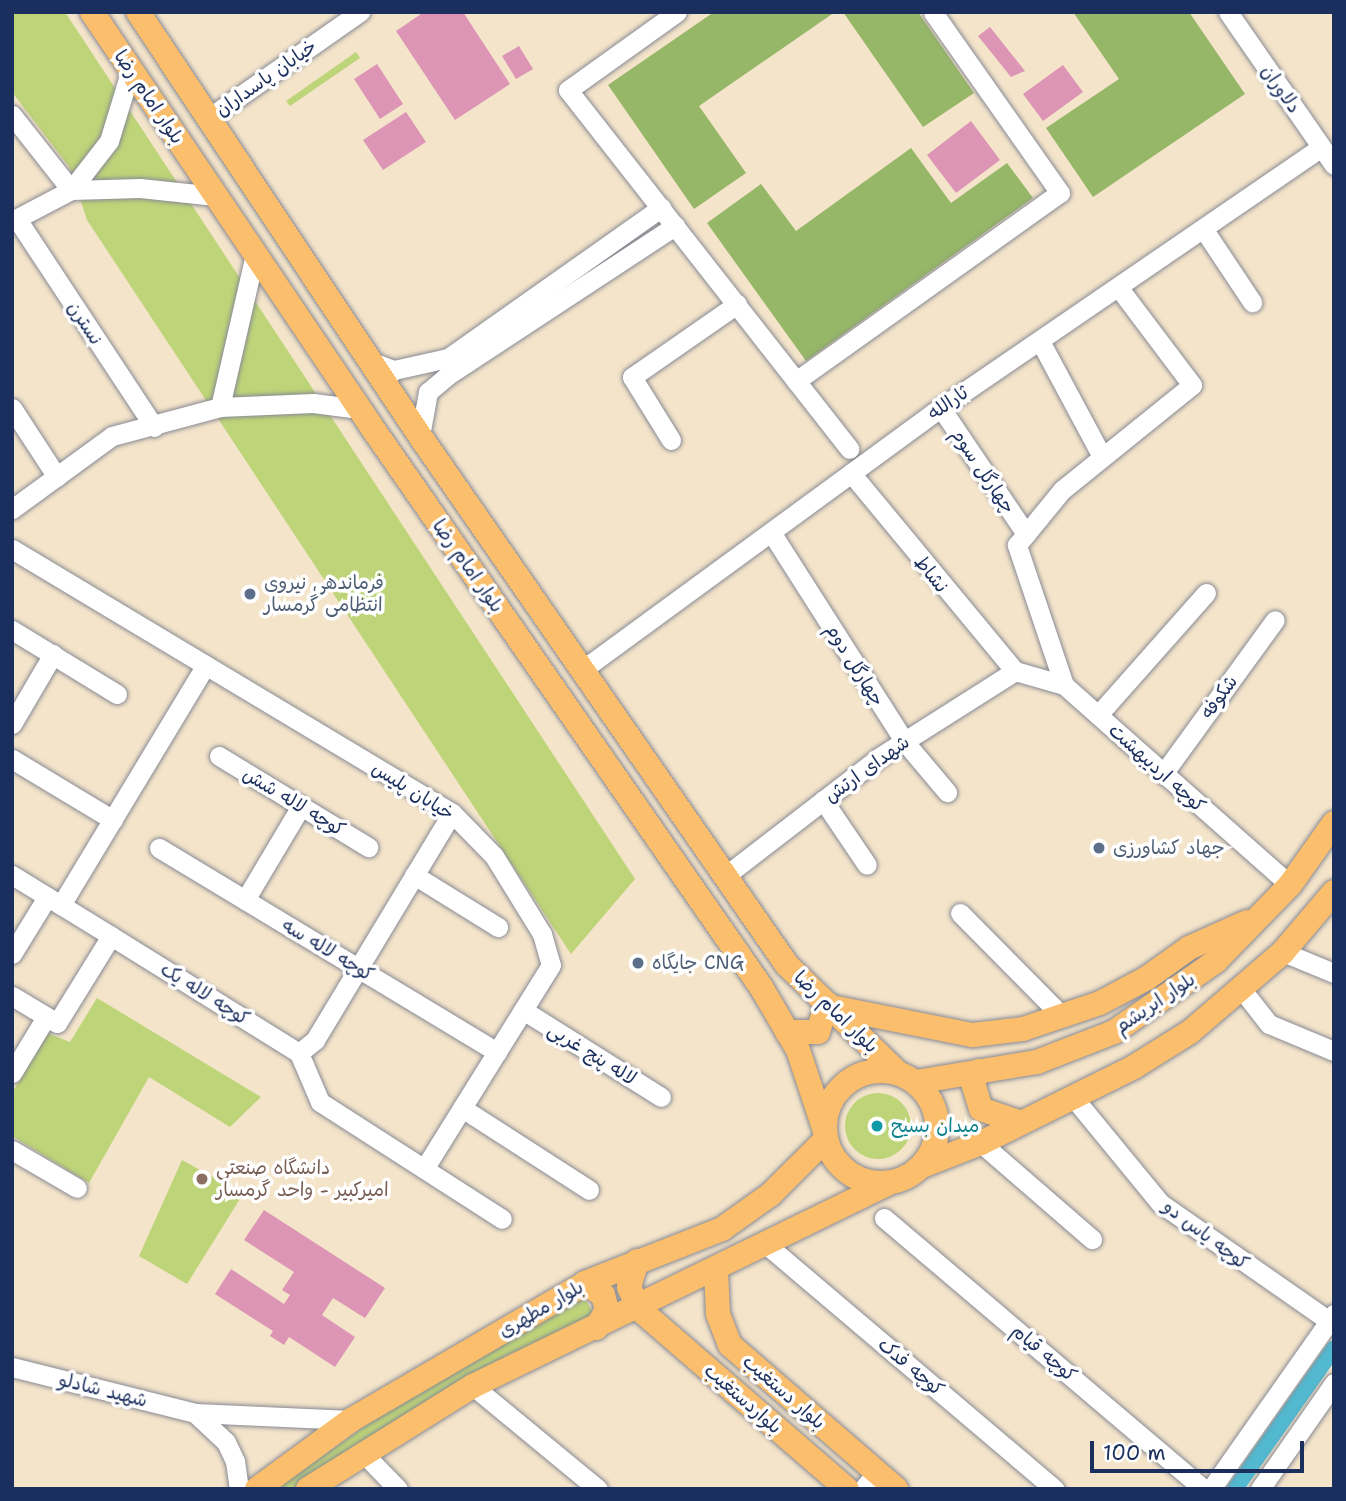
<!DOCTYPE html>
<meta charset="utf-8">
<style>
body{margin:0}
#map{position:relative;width:1346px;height:1501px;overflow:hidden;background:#f4e4ca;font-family:"Shantell Sans","Playpen Sans Arabic",sans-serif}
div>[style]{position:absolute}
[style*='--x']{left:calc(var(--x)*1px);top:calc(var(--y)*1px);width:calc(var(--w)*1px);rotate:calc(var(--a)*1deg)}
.green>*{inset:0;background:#bed478}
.round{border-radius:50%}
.forest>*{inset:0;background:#96b668}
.canal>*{height:16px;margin:-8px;padding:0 8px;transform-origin:8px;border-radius:8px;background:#52b9d0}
.building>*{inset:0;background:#dd95b5}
.roads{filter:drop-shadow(0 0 2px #888a94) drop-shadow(0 0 2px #888a94)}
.minor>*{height:19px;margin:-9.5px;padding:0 9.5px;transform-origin:9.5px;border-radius:9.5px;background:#fff}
.major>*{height:24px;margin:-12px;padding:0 12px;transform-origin:12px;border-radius:12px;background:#fabe6d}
.major>.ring{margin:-12px;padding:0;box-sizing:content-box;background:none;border:24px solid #fabe6d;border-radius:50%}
.dots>*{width:19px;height:19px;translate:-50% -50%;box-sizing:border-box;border:4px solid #fff;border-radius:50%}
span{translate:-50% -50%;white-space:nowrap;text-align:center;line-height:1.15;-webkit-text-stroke:7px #fff;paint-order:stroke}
.street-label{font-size:19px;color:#1b2f5e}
.service-label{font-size:19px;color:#4e5e75}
.left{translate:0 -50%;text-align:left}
.culture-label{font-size:19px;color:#0d838f}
.education-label{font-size:19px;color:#785e54}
.frame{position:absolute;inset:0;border:14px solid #1b2f5e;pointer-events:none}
.scale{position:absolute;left:1090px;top:1441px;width:214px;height:32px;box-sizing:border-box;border:4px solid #1b2f5e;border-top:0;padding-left:9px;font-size:21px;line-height:24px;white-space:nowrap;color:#1b2f5e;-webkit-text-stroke:5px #fff;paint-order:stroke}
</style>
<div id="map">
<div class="green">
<div style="clip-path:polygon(12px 12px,65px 12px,635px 879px,571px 954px,87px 220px,70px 168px,12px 92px)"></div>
<div style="clip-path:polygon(356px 52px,360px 58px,290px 106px,286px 101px)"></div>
<div style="clip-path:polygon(97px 998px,261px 1097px,230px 1127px,149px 1077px,89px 1183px,12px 1136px,12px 1093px,47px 1033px,70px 1042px)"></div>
<div class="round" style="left:845px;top:1093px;width:66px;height:66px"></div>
<div style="clip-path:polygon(182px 1160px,243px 1194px,187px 1284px,139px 1256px)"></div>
<div style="clip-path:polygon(583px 1296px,593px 1312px,588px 1322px,312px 1489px,276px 1489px,408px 1396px)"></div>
</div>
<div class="forest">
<div style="clip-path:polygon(714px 12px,835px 12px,699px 106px,746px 173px,694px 209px,608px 85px)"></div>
<div style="clip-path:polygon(843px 12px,918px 12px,974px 93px,923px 127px)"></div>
<div style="clip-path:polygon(1073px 12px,1189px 12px,1245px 94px,1093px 197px,1046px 128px,1119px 79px)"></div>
<div style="clip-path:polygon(911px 148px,951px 203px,1007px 163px,1033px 198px,806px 361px,707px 223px,761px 184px,796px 231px)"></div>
</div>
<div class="canal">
<div style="--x:1235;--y:1489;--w:172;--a:-54.9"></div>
</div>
<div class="building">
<div style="clip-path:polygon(424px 12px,463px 12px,510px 84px,455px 120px,396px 31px)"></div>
<div style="clip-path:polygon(990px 27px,1025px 71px,1011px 77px,978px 36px)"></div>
<div style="clip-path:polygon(519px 46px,533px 69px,516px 79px,502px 56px)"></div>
<div style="clip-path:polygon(377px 64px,403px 104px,380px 119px,354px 79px)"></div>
<div style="clip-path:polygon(1063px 65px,1083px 92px,1043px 121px,1023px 94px)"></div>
<div style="clip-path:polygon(406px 112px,426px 142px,383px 170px,363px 140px)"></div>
<div style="clip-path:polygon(971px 121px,1000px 160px,956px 193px,927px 155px)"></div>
<div style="clip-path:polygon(264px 1210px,385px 1288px,365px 1318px,333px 1298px,322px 1315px,355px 1337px,335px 1367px,289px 1337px,284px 1345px,270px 1336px,273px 1331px,215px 1294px,231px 1269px,284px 1304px,290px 1295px,282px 1290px,294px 1272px,244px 1240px)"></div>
</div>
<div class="roads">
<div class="minor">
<div style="--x:677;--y:12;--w:134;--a:144.4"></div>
<div style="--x:568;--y:90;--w:456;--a:51.9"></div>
<div style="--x:1228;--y:12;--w:186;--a:55.3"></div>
<div style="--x:131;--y:69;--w:75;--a:107"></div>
<div style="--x:109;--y:141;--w:62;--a:127.8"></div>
<div style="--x:71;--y:190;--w:69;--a:-1.7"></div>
<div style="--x:140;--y:188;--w:76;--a:6"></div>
<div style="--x:12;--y:115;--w:95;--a:51.8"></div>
<div style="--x:71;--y:190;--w:67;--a:152.3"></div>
<div style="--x:207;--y:119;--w:187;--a:-35"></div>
<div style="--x:17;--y:219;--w:249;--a:56.6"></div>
<div style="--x:1204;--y:230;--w:87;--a:56.3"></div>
<div style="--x:1040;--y:341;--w:129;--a:61.8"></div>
<div style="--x:370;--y:361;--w:26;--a:21"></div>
<div style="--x:394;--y:370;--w:55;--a:-12.5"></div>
<div style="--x:448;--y:358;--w:261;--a:-35.2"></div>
<div style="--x:796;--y:381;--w:324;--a:-35.5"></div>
<div style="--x:1060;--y:193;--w:221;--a:-125.1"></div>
<div style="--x:220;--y:407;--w:157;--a:-77.1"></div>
<div style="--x:12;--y:408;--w:82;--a:56.9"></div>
<div style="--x:941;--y:408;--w:152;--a:56"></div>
<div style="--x:420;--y:436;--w:45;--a:-79.7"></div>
<div style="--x:428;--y:392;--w:26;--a:-40"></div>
<div style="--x:448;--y:375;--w:272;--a:-33.3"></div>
<div style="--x:671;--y:440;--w:74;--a:-121.8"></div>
<div style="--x:632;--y:377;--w:128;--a:-34.8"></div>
<div style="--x:851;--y:473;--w:257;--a:50.4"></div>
<div style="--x:12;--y:509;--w:124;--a:-36.1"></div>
<div style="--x:112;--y:436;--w:112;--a:-15"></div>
<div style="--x:220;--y:407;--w:93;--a:-2.5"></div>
<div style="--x:313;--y:403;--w:47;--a:7.3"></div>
<div style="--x:771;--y:532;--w:248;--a:57.5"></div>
<div style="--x:904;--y:741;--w:67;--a:49.9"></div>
<div style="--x:12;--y:549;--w:513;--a:30.96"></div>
<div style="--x:452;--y:813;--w:60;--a:45.7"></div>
<div style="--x:494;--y:856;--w:92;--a:58.4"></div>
<div style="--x:542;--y:934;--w:32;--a:74"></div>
<div style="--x:551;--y:965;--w:240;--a:121.9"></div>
<div style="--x:12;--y:630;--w:123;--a:31.4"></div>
<div style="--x:582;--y:670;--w:435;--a:-36.2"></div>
<div style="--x:933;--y:413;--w:470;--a:-34.4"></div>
<div style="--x:1015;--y:671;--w:51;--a:15.9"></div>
<div style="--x:1064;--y:685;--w:302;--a:41.5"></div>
<div style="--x:1064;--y:685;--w:148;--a:-108.6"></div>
<div style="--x:1017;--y:545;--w:71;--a:-50.7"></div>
<div style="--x:1062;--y:490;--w:167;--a:-38.9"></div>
<div style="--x:1192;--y:385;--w:121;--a:-127"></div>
<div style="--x:1098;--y:715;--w:163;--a:-48.5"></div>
<div style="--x:12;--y:724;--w:81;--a:-59.6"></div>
<div style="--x:219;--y:756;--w:175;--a:31.4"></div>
<div style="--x:12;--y:759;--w:118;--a:31.1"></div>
<div style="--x:1163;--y:774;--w:190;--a:-54"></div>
<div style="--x:823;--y:800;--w:78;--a:55.9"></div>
<div style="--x:159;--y:848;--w:395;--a:31.1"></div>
<div style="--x:12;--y:875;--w:116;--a:31.6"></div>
<div style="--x:111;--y:936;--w:102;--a:121.8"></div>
<div style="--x:57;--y:1023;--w:52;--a:-149"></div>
<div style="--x:414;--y:875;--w:99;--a:31.8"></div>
<div style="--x:725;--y:876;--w:193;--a:-37.6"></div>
<div style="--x:878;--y:758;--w:162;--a:-32.4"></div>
<div style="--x:245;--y:900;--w:109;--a:-59.2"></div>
<div style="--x:61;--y:905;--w:280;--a:-58.9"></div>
<div style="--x:960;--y:913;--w:146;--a:45.3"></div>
<div style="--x:111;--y:936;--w:221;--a:31.9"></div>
<div style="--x:1283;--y:952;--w:55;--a:22.4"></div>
<div style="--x:12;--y:954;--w:67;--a:-58.4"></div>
<div style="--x:1243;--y:991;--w:42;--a:51.8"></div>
<div style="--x:1269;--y:1024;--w:70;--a:22.6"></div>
<div style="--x:523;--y:1010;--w:163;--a:32.2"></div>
<div style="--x:299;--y:1053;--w:21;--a:-39"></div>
<div style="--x:315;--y:1040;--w:265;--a:-58.9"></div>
<div style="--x:299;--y:1053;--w:53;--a:66.8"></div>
<div style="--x:320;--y:1102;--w:216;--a:32.7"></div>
<div style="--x:12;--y:1073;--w:66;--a:-58.7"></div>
<div style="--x:1073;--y:1097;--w:137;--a:50.6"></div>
<div style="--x:1160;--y:1203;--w:206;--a:34.9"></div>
<div style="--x:462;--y:1108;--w:151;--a:32.8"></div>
<div style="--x:981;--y:1143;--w:147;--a:40.9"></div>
<div style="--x:12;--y:1150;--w:75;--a:30.3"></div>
<div style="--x:884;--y:1218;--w:419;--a:40.3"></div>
<div style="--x:768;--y:1246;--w:376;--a:40.3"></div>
<div style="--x:12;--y:1367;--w:189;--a:14.1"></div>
<div style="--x:195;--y:1413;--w:156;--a:2.6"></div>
<div style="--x:473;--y:1386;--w:162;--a:39.5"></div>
<div style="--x:195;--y:1413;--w:42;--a:43.1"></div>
<div style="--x:226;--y:1442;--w:21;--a:65"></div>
<div style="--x:235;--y:1461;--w:28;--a:82"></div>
<div style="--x:363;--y:1453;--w:50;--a:45.8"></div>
<div style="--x:863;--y:1489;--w:22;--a:-51"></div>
<div style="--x:1211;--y:1489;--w:214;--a:-54.9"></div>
<div style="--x:1260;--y:1489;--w:129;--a:-55.1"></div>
</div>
<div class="major">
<div style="--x:92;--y:12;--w:499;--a:56"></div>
<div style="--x:371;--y:426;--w:683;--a:55.19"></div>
<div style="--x:761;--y:987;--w:73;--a:59.6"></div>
<div style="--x:798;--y:1050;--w:82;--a:71.6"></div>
<div style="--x:138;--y:12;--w:509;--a:56.37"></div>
<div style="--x:420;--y:436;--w:644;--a:55.25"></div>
<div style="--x:787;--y:965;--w:155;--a:44.2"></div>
<div style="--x:831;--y:1007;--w:145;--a:11.2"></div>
<div style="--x:973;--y:1035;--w:50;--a:-6.8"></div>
<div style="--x:1023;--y:1029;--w:81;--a:-18.7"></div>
<div style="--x:1100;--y:1003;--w:53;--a:-28"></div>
<div style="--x:1147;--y:978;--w:52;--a:-35.5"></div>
<div style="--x:1189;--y:948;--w:64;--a:-24.1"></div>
<div style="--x:787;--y:1032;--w:31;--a:0"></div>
<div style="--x:818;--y:1032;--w:30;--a:-73"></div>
<div class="ring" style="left:825px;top:1071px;width:88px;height:88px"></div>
<div style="--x:979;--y:1071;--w:13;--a:117"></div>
<div style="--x:973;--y:1083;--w:27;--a:73"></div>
<div style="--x:981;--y:1109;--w:42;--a:19.3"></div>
<div style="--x:916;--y:1082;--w:123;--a:-9.4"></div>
<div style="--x:1037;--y:1062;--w:83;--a:-21.3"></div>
<div style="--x:1114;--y:1032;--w:124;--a:-34.8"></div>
<div style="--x:1216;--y:961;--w:106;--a:-45.8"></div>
<div style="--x:1290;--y:885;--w:76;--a:-54.6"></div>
<div style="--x:922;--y:1166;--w:63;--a:-21.3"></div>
<div style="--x:981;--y:1143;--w:171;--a:-26.4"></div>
<div style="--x:1134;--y:1067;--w:66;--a:-32"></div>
<div style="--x:1190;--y:1032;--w:123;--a:-40.7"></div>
<div style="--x:1283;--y:952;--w:79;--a:-49.6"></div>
<div style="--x:637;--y:1261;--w:27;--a:107"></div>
<div style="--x:629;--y:1287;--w:24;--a:66"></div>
<div style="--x:639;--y:1309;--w:275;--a:40.9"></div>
<div style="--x:716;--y:1271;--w:43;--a:87.3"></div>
<div style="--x:718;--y:1314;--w:33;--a:69"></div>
<div style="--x:730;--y:1345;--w:220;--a:40.9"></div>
<div style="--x:585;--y:1283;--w:22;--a:34"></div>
<div style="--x:603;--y:1295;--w:16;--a:75"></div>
<div style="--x:607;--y:1310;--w:21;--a:121"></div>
<div style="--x:257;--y:1489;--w:117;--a:-36.3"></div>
<div style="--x:351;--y:1420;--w:271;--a:-30.3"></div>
<div style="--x:585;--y:1283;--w:147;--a:-21.5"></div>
<div style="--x:722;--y:1229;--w:60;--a:-35.5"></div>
<div style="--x:771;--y:1194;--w:78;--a:-45"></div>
<div style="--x:308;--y:1489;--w:195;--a:-32"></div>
<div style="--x:473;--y:1386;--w:463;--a:-26"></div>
</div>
</div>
<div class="dots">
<div style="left:250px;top:594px;background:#5c6f8a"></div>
<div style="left:1099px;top:848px;background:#5c6f8a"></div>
<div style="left:638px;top:963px;background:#5c6f8a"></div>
<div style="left:877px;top:1126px;background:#0f9aa8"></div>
<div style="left:202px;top:1179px;background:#8d6e63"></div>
</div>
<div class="street-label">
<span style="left:266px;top:78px;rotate:-35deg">خیابان پاسداران</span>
<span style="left:1281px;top:89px;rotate:55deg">دلاوران</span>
<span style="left:149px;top:97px;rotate:56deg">بلوار امام رضا</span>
<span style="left:85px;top:323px;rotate:57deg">نسترن</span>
<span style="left:948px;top:403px;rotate:-34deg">ثارالله</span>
<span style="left:983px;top:471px;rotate:56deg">چهارگل سوم</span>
<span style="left:468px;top:566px;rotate:55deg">بلوار امام رضا</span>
<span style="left:931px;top:574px;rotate:51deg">نشاط</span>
<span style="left:855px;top:665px;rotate:58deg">چهارگل دوم</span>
<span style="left:1219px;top:697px;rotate:-54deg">شکوفه</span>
<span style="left:1157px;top:768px;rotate:42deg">کوچه اردیبهشت</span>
<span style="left:867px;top:769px;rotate:-36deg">شهدای ارتش</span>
<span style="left:413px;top:791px;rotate:32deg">خیابان پلیس</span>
<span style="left:294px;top:802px;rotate:31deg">کوچه لاله شش</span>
<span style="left:328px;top:950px;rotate:31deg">کوچه لاله سه</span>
<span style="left:205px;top:994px;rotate:32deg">کوچه لاله یک</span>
<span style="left:1155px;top:1003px;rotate:-34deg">بلوار ابریشم</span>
<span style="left:836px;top:1012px;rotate:44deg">بلوار امام رضا</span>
<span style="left:592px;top:1054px;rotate:32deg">لاله پنج غربی</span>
<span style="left:1206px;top:1235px;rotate:37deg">کوچه یاس دو</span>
<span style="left:541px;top:1309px;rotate:-30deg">بلوار مطهری</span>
<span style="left:1044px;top:1353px;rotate:40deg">کوچه قیام</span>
<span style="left:911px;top:1367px;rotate:40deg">کوچه فدک</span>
<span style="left:103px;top:1390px;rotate:14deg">شهید شادلو</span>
<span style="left:784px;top:1392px;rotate:41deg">بلوار دستغیب</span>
<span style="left:743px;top:1399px;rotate:41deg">بلواردستغیب</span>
</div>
<div class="service-label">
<span class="left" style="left:264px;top:594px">فرماندهی نیروی<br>انتظامی گرمسار</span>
<span class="left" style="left:1113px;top:848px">جهاد کشاورزی</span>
<span class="left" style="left:652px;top:963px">جایگاه CNG</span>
</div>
<div class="culture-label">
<span class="left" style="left:891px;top:1126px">میدان بسیح</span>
</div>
<div class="education-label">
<span class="left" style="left:216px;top:1179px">دانشگاه صنعتی<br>امیرکبیر - واحد گرمسار</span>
</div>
<div class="frame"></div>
<div class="scale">100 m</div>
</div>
